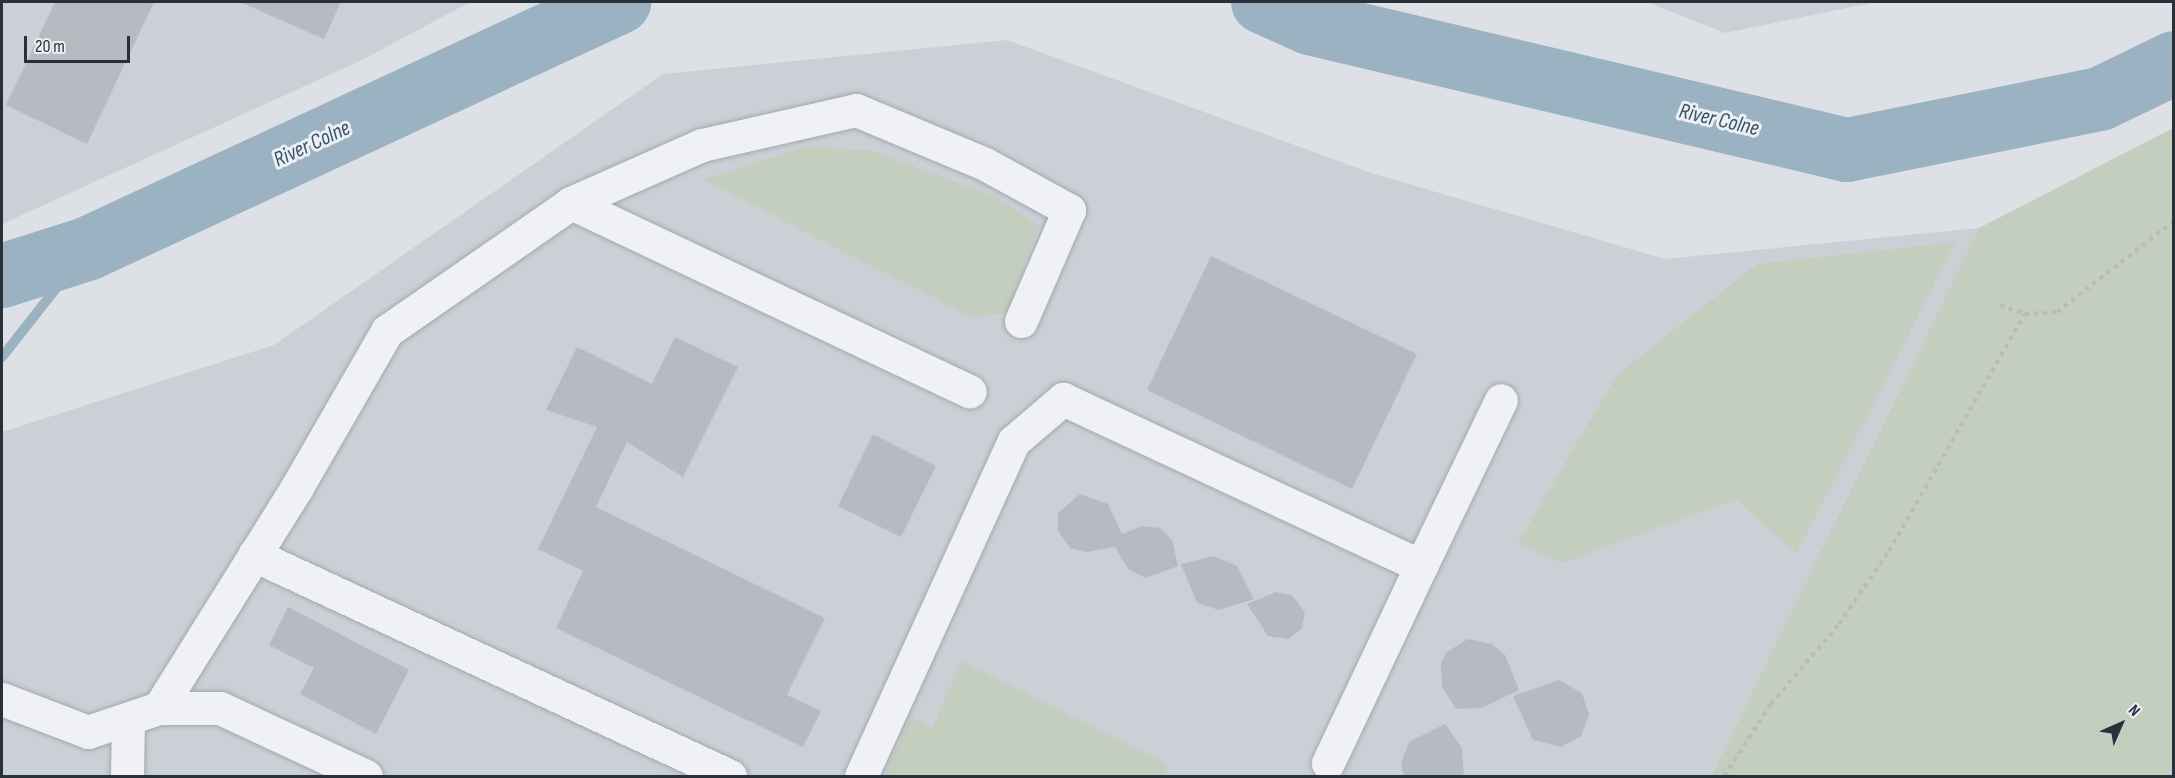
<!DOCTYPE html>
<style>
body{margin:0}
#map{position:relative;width:2175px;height:778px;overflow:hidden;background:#dde1e5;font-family:"Sofia Sans Condensed",sans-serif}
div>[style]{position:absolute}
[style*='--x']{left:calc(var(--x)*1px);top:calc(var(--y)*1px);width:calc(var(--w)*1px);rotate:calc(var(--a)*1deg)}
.built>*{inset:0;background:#cbd0d6}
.green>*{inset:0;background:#c4cebf}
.stream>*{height:10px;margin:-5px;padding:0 5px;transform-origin:5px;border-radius:5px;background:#9bb2c2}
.river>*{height:64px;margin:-32px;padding:0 32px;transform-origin:32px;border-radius:32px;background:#9bb2c2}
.building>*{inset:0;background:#b5bbc1}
.path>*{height:4px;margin-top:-2px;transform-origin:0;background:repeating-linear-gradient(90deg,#b7bbc0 0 4.5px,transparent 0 9px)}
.roads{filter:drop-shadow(0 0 2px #a3a8ae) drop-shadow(0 0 2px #a3a8ae)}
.minor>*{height:33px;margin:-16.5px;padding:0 16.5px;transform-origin:16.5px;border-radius:16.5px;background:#eff1f4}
span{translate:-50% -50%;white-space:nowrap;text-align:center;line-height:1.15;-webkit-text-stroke:6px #ecf0f3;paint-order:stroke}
.water-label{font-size:22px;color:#375269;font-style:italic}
.frame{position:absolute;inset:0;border:3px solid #28303a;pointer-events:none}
.north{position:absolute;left:2091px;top:694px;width:60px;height:60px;-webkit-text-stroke:4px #ecf0f3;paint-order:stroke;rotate:45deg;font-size:16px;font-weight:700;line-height:24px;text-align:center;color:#28303a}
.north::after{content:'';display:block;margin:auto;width:21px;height:27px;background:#28303a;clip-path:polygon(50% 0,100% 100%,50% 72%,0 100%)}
.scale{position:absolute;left:24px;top:36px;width:106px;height:27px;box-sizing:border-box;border:3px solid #28303a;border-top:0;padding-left:8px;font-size:18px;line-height:21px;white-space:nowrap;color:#28303a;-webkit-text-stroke:4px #ecf0f3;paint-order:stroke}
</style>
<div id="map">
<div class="built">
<div style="clip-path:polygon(2px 2px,470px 2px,362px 60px,2px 224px)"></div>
<div style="clip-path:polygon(1647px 2px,1876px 2px,1725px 33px)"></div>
<div style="clip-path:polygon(1007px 40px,1371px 173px,1665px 259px,1979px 228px,1711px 776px,2px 776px,2px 432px,274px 345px,663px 74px)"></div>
</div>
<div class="green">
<div style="clip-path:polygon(2173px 128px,2173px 776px,1711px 776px,1979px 228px)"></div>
<div style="clip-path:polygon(807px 146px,873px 151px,998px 198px,1039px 226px,1006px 313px,972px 317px,703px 180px)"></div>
<div style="clip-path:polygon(1956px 242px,1796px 554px,1736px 499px,1562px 563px,1518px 543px,1616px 376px,1757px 264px)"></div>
<div style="clip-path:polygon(962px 661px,1168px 765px,1163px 776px,884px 776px,911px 717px,932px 728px)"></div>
</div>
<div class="stream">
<div style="--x:2;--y:357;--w:137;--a:-51.8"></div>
</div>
<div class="river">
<div style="--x:1263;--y:2;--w:51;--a:24.1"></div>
<div style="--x:1310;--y:23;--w:552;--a:13.31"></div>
<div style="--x:1847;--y:150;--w:258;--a:-11.4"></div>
<div style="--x:2100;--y:99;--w:82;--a:-25.9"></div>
<div style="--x:2;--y:276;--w:89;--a:-17.6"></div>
<div style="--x:87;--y:249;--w:587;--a:-24.9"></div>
</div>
<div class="building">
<div style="clip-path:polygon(55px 2px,154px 2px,87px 144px,6px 105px)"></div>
<div style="clip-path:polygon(240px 2px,341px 2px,324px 39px)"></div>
<div style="clip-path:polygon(1211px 256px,1417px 354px,1352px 489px,1147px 390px)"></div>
<div style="clip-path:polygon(675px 337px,738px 367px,683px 477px,627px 442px,596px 507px,825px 618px,787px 695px,821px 711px,803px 747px,556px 628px,583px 571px,538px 549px,597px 427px,546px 410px,577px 347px,652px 384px)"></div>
<div style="clip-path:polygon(873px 434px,936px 466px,901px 537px,838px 506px)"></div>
<div style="clip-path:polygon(1080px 494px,1108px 504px,1122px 534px,1142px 526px,1160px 528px,1172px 540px,1178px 566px,1146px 578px,1128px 569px,1115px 547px,1087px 552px,1070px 548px,1058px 531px,1058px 513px)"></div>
<div style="clip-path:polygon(1214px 556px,1237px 566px,1254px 599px,1219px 610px,1197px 603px,1181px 564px)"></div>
<div style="clip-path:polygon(1276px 592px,1292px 595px,1305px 612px,1302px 628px,1289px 639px,1268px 636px,1247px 604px)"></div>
<div style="clip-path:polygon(288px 607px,409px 670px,376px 734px,300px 694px,314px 668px,269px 645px)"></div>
<div style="clip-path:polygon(1468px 639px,1492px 644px,1505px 655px,1519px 690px,1482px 708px,1456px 709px,1442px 687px,1441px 663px,1447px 652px)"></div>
<div style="clip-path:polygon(1559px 680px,1582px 693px,1589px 715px,1581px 736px,1561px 747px,1533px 740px,1513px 696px)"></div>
<div style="clip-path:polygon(1445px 724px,1462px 748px,1464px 777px,1404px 777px,1401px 763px,1409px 742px)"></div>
</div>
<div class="path">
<div style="--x:2000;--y:305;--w:27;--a:20"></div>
<div style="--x:2025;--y:314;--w:32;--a:-4"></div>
<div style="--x:2057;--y:312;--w:148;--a:-37.9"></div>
<div style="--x:1724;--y:776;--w:86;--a:-56.9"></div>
<div style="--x:1771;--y:704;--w:105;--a:-49.6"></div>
<div style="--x:1839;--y:624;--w:88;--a:-55.6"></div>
<div style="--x:1889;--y:551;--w:273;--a:-60.2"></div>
</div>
<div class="roads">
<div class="minor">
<div style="--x:571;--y:203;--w:441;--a:25.3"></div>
<div style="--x:254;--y:555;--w:525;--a:24.9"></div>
<div style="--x:1421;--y:566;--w:184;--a:-64.3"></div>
<div style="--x:2;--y:699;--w:92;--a:21"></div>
<div style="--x:88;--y:732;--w:75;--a:-18.7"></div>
<div style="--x:159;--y:708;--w:261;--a:-58"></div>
<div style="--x:297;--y:487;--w:180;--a:-60"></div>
<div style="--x:387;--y:331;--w:224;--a:-34.8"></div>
<div style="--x:571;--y:203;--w:143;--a:-23.9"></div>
<div style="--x:702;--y:145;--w:158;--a:-12.8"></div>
<div style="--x:856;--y:110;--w:140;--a:22.7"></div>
<div style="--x:985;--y:164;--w:96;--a:28.7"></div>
<div style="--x:1069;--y:210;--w:121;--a:113.4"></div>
<div style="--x:159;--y:708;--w:61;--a:0"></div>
<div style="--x:220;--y:708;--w:161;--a:25"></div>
<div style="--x:127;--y:776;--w:57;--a:-89"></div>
<div style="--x:861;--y:776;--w:368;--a:-65.5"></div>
<div style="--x:1014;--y:441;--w:65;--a:-40.6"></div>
<div style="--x:1063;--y:399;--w:395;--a:25"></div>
<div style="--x:1421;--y:566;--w:218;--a:115.3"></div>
</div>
</div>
<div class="water-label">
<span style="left:1719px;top:120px;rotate:13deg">River Colne</span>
<span style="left:312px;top:144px;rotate:-25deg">River Colne</span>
</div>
<div class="frame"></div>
<div class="north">N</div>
<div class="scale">20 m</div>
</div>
